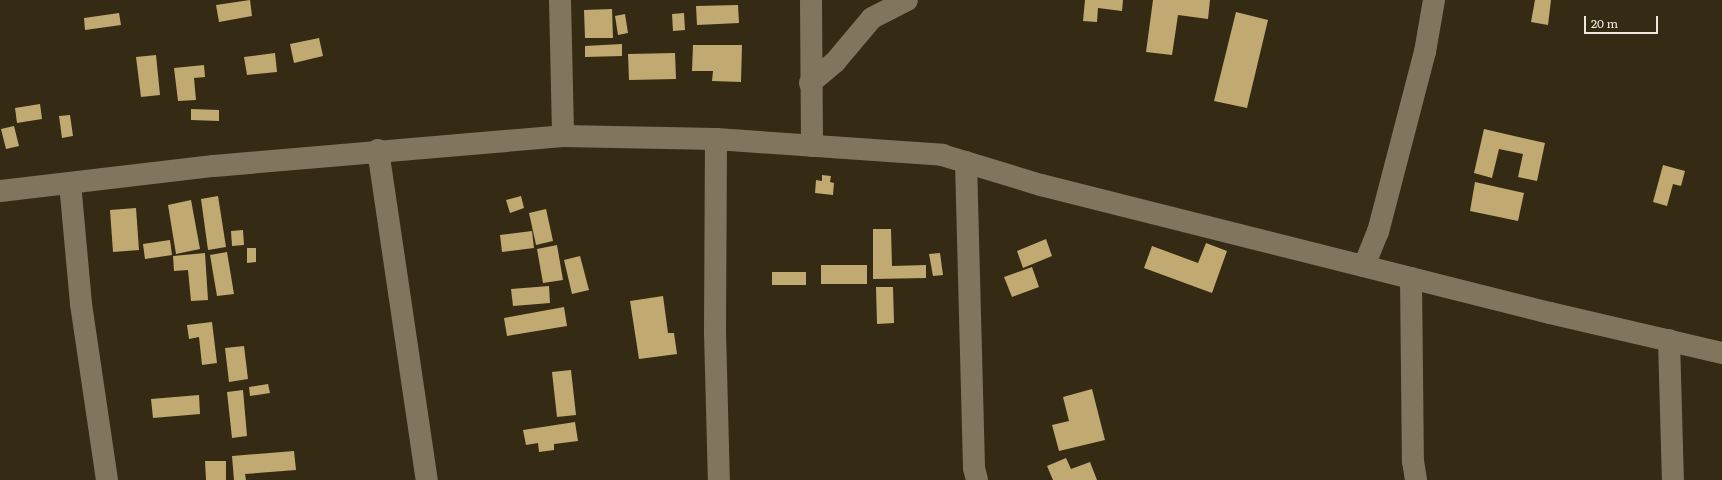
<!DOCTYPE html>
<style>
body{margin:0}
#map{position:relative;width:1722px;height:480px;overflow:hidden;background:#352b14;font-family:Literata,serif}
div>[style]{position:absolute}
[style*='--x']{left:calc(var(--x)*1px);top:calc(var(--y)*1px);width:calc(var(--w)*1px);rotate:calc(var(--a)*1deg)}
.building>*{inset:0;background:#c1aa71}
.minor>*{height:22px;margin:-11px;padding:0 11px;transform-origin:11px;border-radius:11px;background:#81765d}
span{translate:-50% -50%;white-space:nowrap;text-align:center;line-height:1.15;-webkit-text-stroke:4px #352b14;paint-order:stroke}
.scale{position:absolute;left:1584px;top:16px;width:74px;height:18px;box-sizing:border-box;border:2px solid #efe9db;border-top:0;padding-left:5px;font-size:12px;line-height:14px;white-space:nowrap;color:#efe9db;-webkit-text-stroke:3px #352b14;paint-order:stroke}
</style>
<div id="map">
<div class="building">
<div style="clip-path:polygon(250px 0,252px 16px,219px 22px,216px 5px)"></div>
<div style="clip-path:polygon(1085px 0,1123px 0,1122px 11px,1098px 8px,1097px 22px,1083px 21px)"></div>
<div style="clip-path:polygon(1153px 0,1210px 0,1208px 19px,1178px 15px,1172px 55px,1146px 52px)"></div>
<div style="clip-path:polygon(1535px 0,1551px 0,1548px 25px,1531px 22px)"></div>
<div style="clip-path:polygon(738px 5px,739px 23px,697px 25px,696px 6px)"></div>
<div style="clip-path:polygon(612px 9px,613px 38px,585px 38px,584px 10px)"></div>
<div style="clip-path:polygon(1236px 12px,1268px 20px,1247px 108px,1214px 101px)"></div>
<div style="clip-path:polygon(119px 13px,121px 25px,85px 30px,84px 18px)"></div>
<div style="clip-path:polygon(684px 13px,685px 30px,673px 31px,672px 14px)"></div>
<div style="clip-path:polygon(625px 14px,628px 33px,618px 35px,615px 16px)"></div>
<div style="clip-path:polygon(319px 38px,323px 56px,294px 63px,290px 44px)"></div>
<div style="clip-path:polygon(622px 44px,622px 56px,585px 57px,585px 46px)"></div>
<div style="clip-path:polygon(693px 45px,742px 45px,741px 82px,712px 81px,713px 71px,692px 71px)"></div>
<div style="clip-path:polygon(275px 53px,277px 72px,247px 75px,244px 57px)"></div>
<div style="clip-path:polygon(675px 53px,676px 79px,629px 80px,628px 54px)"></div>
<div style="clip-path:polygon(156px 55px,160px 95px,141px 97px,136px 57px)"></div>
<div style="clip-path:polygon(204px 65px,205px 77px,194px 78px,196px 100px,178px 101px,174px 68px)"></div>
<div style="clip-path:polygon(40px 104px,42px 119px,17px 123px,15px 108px)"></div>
<div style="clip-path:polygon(191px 109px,219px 110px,219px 121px,191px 120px)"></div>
<div style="clip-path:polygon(70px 115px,73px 136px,62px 138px,59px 116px)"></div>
<div style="clip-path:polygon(14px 126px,19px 146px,6px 149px,1px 129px)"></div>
<div style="clip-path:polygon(1484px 129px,1545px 143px,1537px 181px,1518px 177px,1523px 154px,1499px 149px,1492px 178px,1474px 173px)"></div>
<div style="clip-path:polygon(1663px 165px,1685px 171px,1681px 186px,1673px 184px,1667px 206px,1653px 202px)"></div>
<div style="clip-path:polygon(822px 175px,831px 176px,830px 182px,834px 183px,833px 195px,815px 193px,816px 180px,822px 181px)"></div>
<div style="clip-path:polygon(1475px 182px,1524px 193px,1518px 221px,1470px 211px)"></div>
<div style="clip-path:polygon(218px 196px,226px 247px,208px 250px,201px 199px)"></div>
<div style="clip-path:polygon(521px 196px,524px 208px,510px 213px,506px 200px)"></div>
<div style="clip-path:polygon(191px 200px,200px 249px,176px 254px,168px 205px)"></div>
<div style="clip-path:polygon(136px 208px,139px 250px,113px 252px,110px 210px)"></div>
<div style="clip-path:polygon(546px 209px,553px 241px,536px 245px,529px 213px)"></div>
<div style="clip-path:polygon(873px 229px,891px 229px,892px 266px,926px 265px,926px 278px,873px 279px)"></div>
<div style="clip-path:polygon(243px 230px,244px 245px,232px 246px,231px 231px)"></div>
<div style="clip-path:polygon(532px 231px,534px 248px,502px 252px,500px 235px)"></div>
<div style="clip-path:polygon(1046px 239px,1052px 256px,1023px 268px,1017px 251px)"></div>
<div style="clip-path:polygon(170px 240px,172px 255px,145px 259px,143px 244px)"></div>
<div style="clip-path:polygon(1206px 243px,1227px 251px,1212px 293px,1144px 268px,1152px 246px,1198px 263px)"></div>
<div style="clip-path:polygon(557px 245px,563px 280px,543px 283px,537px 249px)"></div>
<div style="clip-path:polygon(247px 248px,256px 248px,256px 262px,247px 263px)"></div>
<div style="clip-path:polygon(227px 252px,234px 294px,217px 296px,210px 255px)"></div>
<div style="clip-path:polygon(205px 253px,208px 300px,191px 301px,188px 270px,174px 271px,173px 256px)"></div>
<div style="clip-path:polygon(940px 253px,943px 275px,933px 276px,929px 254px)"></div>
<div style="clip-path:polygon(580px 256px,589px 290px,572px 294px,564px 260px)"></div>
<div style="clip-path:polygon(821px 265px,867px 265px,867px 284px,821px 284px)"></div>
<div style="clip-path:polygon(1032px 267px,1039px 287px,1012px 297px,1004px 277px)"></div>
<div style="clip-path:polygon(772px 272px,806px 272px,806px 285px,772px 285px)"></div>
<div style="clip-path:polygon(549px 286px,550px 303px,513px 306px,511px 289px)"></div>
<div style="clip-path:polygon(876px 287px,893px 287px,894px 323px,877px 324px)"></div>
<div style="clip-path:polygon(663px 296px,668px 333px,674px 333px,677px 354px,639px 359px,630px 301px)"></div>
<div style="clip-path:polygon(564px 307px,567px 326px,507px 336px,504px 318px)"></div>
<div style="clip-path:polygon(212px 322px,217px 363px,202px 365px,199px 337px,189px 339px,187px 325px)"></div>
<div style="clip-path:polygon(244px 346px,248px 379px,229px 382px,225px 348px)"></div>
<div style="clip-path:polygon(571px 370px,576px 415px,557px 417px,552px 372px)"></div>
<div style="clip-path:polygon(268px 384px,270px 393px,250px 396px,249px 387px)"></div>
<div style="clip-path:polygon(1092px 389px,1105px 440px,1059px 451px,1052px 425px,1069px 421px,1063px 397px)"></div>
<div style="clip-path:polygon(243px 390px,247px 436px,232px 438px,227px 392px)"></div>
<div style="clip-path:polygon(199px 395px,200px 414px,153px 418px,151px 399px)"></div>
<div style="clip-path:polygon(575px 422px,578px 441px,554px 444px,554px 450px,539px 452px,538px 443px,526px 445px,523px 430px)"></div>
<div style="clip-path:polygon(294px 451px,296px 470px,245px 474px,246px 480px,234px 480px,232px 456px)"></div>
<div style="clip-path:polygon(1066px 458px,1071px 469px,1090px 462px,1097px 480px,1053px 480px,1047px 466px)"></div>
<div style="clip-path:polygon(205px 461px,226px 461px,226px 480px,206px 480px)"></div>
</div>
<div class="minor">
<div style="--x:560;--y:0;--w:136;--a:88.7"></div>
<div style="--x:811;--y:0;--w:146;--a:89.6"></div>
<div style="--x:810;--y:83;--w:33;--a:-40"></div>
<div style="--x:835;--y:62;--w:57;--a:-49.9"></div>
<div style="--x:872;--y:18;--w:39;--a:-27"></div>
<div style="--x:716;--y:139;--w:193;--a:90.3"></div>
<div style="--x:715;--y:332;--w:148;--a:88.5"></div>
<div style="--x:378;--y:150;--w:334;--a:81.6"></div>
<div style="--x:966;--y:162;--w:306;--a:88.5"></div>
<div style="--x:974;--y:468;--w:12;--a:76"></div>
<div style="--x:70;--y:183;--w:121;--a:84.8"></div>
<div style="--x:81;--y:304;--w:178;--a:81.6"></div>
<div style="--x:0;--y:191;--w:215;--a:-6.7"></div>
<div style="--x:214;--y:166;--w:350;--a:-4.9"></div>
<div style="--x:563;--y:136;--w:153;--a:1.1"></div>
<div style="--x:716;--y:139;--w:227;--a:4"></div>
<div style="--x:942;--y:155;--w:103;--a:16.9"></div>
<div style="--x:1041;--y:185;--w:525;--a:14.12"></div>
<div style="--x:1550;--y:313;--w:177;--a:13.1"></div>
<div style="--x:1364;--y:266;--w:37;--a:-68"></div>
<div style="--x:1378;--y:232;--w:186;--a:-75.4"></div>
<div style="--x:1425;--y:52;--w:53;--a:-80.2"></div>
<div style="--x:1411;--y:278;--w:183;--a:89.4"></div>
<div style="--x:1413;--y:461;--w:19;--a:81"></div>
<div style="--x:1669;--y:340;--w:140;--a:88.4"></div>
</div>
<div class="scale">20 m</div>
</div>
